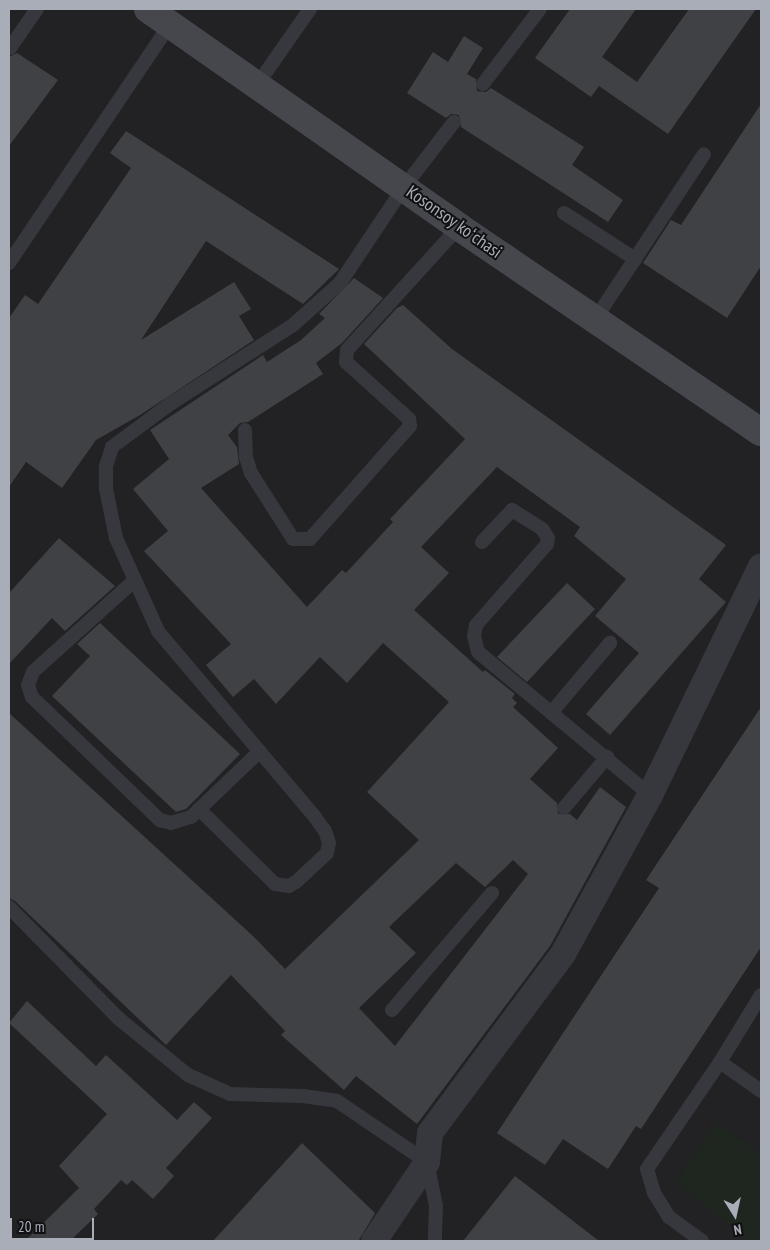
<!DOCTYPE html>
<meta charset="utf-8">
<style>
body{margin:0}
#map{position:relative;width:770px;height:1250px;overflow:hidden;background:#161618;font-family:"PT Sans Narrow",sans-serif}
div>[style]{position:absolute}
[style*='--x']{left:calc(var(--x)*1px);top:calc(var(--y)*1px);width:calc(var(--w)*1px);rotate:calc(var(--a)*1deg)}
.built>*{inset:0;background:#222225}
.green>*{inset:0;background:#1e261f}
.building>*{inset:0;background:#404145}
.lane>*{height:14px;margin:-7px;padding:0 7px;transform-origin:7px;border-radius:7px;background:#37383d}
.street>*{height:26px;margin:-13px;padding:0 13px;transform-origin:13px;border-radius:13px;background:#37383d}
.secondary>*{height:28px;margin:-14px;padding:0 14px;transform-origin:14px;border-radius:14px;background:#45474d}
span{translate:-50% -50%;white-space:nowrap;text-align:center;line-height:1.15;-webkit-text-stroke:4px #111113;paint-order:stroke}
.street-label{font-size:18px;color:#a8adb8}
.frame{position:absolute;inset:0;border:10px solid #a8adb8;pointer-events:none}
.north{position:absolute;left:710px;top:1190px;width:50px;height:50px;-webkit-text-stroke:4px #111113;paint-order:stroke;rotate:170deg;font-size:14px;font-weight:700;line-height:20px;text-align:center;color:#a8adb8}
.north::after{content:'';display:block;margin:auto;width:18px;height:22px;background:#a8adb8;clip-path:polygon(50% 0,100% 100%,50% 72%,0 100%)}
.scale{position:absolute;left:10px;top:1218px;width:84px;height:22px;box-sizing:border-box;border:2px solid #a8adb8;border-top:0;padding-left:6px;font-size:15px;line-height:18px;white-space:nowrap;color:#a8adb8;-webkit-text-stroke:4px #111113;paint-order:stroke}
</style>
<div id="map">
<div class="built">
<div style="clip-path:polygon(9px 9px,761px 9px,761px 1241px,9px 1241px)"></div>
</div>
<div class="green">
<div style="clip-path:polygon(717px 1123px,761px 1155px,761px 1241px,750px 1241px,676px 1182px)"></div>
</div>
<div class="building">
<div style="clip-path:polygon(570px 9px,636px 9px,602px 57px,637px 82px,689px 9px,756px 9px,668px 134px,599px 86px,591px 97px,535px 58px)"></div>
<div style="clip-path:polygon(464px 36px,483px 48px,467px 74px,476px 79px,477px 91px,486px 92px,491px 88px,584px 147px,572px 165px,623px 200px,608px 222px,461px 127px,459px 115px,451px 114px,446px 118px,407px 93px,433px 52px,448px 62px)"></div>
<div style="clip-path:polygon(17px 53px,58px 80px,9px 146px,9px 57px)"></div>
<div style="clip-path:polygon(761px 104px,761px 266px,727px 318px,643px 263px,671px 220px,681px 225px)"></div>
<div style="clip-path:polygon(126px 131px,339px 269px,303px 304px,206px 241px,141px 340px,234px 282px,251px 309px,239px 316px,254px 340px,140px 415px,96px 440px,62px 488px,26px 462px,9px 487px,9px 318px,25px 295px,38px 304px,131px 168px,110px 153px)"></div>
<div style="clip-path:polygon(evenodd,354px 278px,383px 298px,342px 343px,316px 363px,323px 374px,248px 422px,240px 423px,228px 435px,237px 447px,239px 464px,201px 488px,307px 607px,342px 570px,346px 573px,393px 522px,390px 519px,465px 439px,364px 344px,397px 308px,403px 305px,452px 349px,726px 545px,699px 579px,726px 602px,610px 735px,586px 714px,639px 653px,595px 616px,626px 579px,574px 536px,580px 527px,497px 467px,421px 547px,449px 573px,414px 610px,483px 672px,485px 670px,515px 694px,512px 698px,517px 703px,513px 707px,558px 748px,530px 779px,557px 803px,558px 814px,570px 814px,577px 820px,600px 787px,626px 807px,550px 946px,417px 1124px,356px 1076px,344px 1090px,281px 1035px,285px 1031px,231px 975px,166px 1045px,15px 901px,9px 898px,9px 713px,253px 936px,285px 969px,419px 840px,367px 792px,449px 702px,383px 643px,347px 683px,320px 657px,276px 704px,254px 679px,233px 697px,206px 665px,231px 644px,144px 551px,168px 531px,133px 489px,169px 459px,150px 430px,263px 355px,267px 362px,301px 340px,325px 318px,319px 314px,354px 278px,513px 860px,528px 874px,395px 1046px,359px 1008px,416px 953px,389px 927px,456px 863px,485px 887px,513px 860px)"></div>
<div style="clip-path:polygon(59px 538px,115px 586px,65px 631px,52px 618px,9px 664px,9px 593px)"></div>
<div style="clip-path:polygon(567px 583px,595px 609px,527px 682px,497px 657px)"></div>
<div style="clip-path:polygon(100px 623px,240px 754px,186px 809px,176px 812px,52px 696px,90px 656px,77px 644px)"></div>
<div style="clip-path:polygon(761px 707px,761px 947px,641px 1129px,636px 1126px,608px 1169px,563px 1139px,545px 1165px,497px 1133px,659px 888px,646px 880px)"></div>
<div style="clip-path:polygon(27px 1001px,96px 1066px,106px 1055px,177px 1120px,194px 1102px,212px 1118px,166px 1168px,174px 1176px,153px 1199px,132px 1180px,127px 1185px,121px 1180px,94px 1209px,98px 1214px,70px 1241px,25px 1241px,79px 1188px,59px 1166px,107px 1114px,9px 1023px)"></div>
<div style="clip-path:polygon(302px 1143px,375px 1213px,359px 1240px,213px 1241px)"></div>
<div style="clip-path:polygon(515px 1176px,599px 1241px,463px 1241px)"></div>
</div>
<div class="lane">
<div style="--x:10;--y:48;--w:47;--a:-55.3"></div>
<div style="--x:483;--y:84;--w:94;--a:-52.8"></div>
<div style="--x:257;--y:85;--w:93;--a:-55.1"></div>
<div style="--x:564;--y:213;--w:85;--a:32.9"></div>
<div style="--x:9;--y:263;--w:288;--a:-56"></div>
<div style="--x:596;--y:318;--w:196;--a:-56.6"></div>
<div style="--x:245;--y:430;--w:27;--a:88"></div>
<div style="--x:246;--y:457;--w:17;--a:73"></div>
<div style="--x:251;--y:473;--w:78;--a:57.5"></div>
<div style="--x:293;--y:539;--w:17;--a:0"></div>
<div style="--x:310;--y:539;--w:151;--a:-48.5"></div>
<div style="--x:410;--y:426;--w:7;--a:-98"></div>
<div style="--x:409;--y:419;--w:85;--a:-137.9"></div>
<div style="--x:346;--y:362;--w:12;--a:-85"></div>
<div style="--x:347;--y:350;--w:166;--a:-47.7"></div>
<div style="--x:482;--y:542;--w:44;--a:-46.8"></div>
<div style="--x:512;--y:510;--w:36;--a:32"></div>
<div style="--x:542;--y:529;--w:11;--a:56"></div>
<div style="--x:548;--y:538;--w:6;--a:99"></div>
<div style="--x:547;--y:544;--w:108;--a:131.2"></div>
<div style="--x:476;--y:625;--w:11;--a:100"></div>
<div style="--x:474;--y:636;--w:16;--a:76"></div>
<div style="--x:478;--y:652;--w:224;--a:39.7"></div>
<div style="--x:135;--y:580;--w:137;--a:138"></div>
<div style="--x:33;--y:672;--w:14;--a:111"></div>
<div style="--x:28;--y:685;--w:13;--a:72"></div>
<div style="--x:32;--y:697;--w:178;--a:43.9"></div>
<div style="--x:160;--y:820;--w:11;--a:15"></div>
<div style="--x:171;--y:823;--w:21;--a:-17"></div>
<div style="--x:191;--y:817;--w:95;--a:-43.7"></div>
<div style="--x:551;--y:713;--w:92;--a:-49.9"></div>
<div style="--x:564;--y:808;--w:67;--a:-49.9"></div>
<div style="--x:199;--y:809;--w:107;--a:44.6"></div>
<div style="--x:275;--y:884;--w:14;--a:8"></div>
<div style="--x:289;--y:886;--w:8;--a:-30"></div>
<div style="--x:296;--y:882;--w:42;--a:-43.1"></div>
<div style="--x:327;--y:853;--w:10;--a:-79"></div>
<div style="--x:329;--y:843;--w:13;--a:-108"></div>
<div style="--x:325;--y:831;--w:17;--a:-126"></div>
<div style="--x:315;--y:817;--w:243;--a:-130.2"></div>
<div style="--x:158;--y:631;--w:102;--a:-114.3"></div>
<div style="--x:116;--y:538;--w:50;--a:-101.5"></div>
<div style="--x:106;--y:489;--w:23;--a:-90"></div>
<div style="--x:106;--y:466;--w:20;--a:-72"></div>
<div style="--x:112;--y:447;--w:72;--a:-36.6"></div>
<div style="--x:170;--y:404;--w:146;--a:-32.7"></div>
<div style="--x:293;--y:325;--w:63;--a:-41.8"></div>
<div style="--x:340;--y:283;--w:115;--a:-56.3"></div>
<div style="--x:404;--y:187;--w:82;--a:-52.4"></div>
<div style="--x:9;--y:907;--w:156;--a:45.5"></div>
<div style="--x:118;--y:1018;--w:90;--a:39.2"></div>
<div style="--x:188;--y:1075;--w:46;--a:24.3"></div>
<div style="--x:230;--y:1094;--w:73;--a:1.6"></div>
<div style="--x:303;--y:1096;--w:34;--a:8"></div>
<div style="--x:337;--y:1101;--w:109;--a:34.1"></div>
<div style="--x:427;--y:1162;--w:45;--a:78.4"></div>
<div style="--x:436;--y:1206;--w:35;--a:92"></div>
<div style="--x:761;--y:995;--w:79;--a:121.5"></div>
<div style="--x:720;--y:1062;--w:50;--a:35.3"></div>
<div style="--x:392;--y:1010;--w:154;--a:-49.5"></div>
<div style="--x:702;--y:1241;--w:41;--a:-144"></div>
<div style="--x:669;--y:1217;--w:28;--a:-122"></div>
<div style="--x:654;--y:1193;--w:25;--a:-106"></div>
<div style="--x:647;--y:1169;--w:130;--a:-55.7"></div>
</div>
<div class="street">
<div style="--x:374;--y:1241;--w:95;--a:-56.1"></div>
<div style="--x:427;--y:1162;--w:29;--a:-84"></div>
<div style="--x:430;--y:1133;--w:223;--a:-53.4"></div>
<div style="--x:563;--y:954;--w:181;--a:-61.3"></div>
<div style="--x:650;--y:795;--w:254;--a:-64.1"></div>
</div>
<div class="secondary">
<div style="--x:148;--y:9;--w:380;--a:35"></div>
<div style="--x:459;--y:227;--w:365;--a:34.2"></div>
</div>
<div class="street-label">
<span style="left:454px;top:222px;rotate:35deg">Kosonsoy koʻchasi</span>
</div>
<div class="frame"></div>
<div class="north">N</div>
<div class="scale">20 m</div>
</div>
